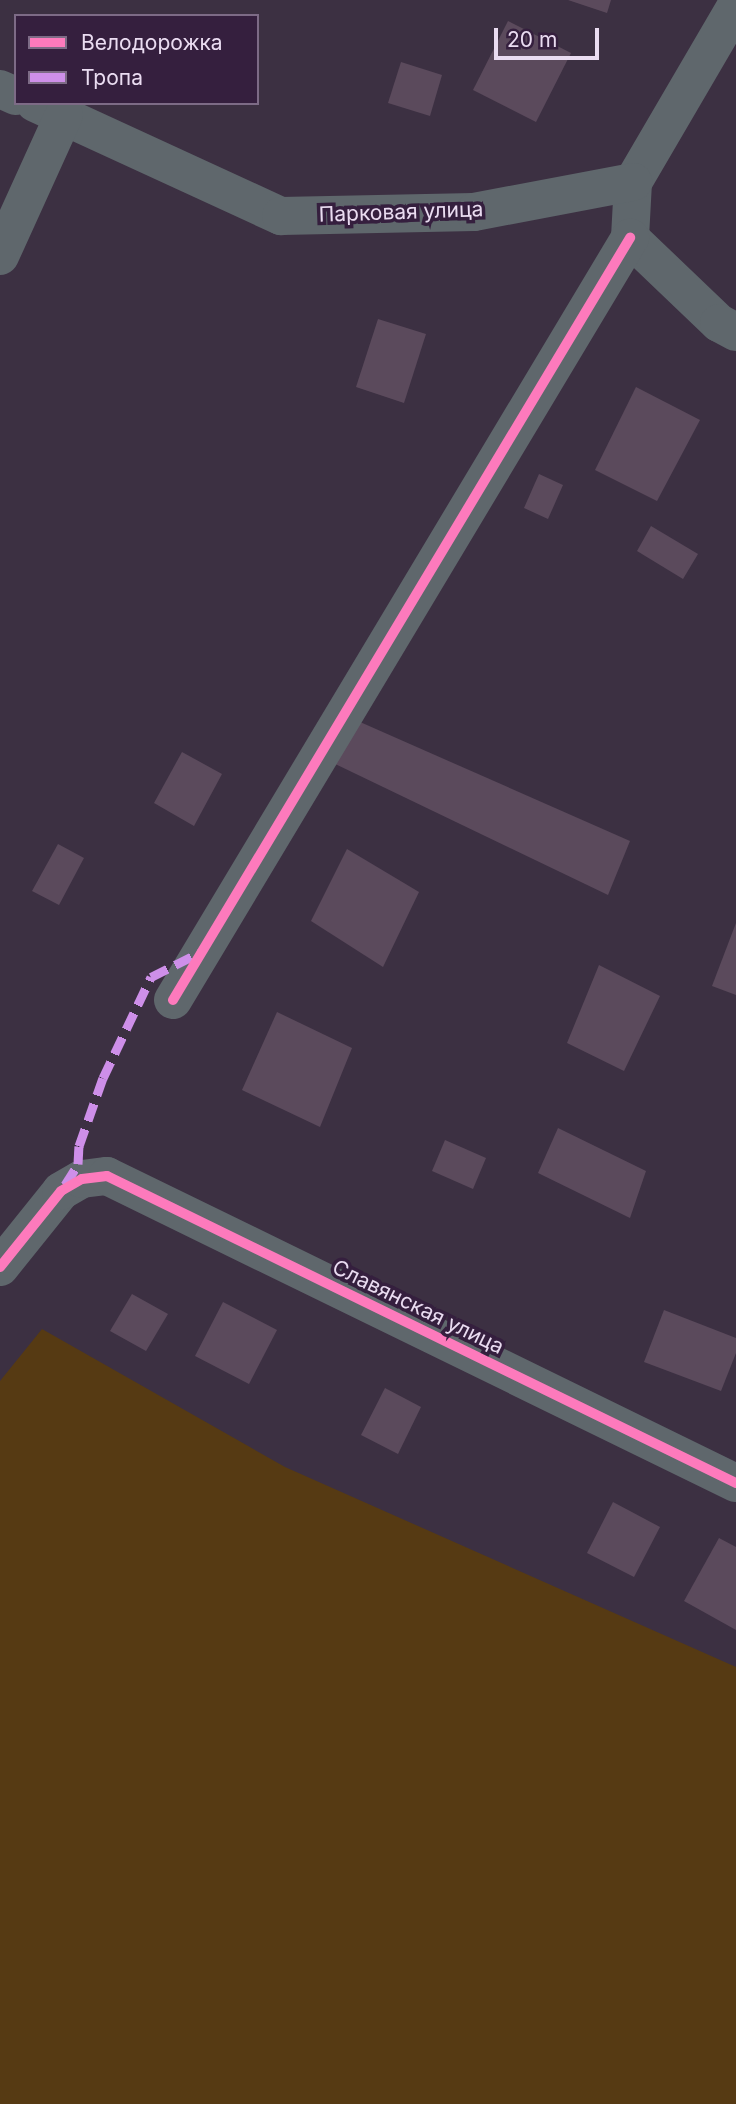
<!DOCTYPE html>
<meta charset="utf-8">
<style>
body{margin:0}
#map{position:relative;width:736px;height:2104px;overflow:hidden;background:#3c3042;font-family:Inter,sans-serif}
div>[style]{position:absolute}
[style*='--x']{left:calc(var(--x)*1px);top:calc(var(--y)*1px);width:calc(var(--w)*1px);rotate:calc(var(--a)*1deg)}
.green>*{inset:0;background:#563a13}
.building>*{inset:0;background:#5b4a5c}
.minor>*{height:38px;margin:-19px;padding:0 19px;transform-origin:19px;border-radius:19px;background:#5f676c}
.quiet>*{height:9px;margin-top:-4.5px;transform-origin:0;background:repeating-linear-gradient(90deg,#ce8fe9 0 18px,transparent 0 27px)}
.cycleway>*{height:10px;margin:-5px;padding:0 5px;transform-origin:5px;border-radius:5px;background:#fd7abc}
span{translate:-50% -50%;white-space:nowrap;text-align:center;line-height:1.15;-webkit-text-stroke:7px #351f3e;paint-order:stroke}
.street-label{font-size:21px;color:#eadcf1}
.legend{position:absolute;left:14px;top:14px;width:245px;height:91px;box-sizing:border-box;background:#351f3e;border:2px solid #7d6b86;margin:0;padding:9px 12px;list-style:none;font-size:21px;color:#eadcf1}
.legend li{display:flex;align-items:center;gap:14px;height:35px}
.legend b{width:35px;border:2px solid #7d6b86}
.scale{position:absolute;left:494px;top:28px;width:105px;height:32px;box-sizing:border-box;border:4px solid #eadcf1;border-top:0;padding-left:9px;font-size:21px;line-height:24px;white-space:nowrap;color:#eadcf1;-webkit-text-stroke:5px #351f3e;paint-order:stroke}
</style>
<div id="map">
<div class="green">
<div style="clip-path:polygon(42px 1329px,285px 1467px,736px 1667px,736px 2104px,0 2104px,0 1381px)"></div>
</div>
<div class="building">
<div style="clip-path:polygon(568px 0,611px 0,607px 13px)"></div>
<div style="clip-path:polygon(508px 21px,571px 53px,536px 122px,473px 90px)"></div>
<div style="clip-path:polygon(401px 62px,442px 75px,430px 116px,388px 103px)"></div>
<div style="clip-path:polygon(378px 319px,426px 334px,404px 403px,356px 387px)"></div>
<div style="clip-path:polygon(636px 387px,700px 420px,657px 501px,595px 470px)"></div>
<div style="clip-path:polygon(539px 474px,563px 485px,548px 519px,524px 508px)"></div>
<div style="clip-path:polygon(651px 526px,698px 554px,683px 579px,637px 551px)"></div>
<div style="clip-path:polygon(351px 718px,630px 841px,608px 895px,329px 761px)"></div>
<div style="clip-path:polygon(182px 752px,222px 774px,194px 826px,154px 803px)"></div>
<div style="clip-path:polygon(58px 844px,84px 858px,59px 905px,32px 891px)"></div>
<div style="clip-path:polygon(347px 849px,419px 892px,383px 967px,311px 921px)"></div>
<div style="clip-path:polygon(736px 923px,736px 995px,712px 986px)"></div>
<div style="clip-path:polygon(599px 965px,660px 996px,624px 1071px,567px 1043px)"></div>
<div style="clip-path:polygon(277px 1012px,352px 1048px,320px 1127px,242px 1090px)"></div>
<div style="clip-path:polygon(558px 1128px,646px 1171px,630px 1218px,538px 1173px)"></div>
<div style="clip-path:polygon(445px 1140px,486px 1158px,473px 1189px,432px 1171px)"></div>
<div style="clip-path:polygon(132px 1294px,168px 1314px,146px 1351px,110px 1331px)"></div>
<div style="clip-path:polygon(223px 1302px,277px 1330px,249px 1384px,195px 1356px)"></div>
<div style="clip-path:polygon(664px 1310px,736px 1338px,736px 1353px,721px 1391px,644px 1362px)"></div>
<div style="clip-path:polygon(385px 1388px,421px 1407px,398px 1454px,361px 1435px)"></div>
<div style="clip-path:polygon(613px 1502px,660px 1527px,634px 1577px,587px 1553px)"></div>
<div style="clip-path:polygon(719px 1538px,736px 1547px,736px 1630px,684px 1601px)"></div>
</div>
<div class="minor">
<div style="--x:736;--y:6;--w:204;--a:120.3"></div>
<div style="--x:633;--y:182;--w:56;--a:93.1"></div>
<div style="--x:630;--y:238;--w:123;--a:43.7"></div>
<div style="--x:719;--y:323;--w:19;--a:28"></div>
<div style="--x:0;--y:89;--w:17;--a:24"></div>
<div style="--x:35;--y:103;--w:271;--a:24.7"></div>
<div style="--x:281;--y:216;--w:193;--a:-1.2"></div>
<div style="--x:474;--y:212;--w:162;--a:-10.7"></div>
<div style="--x:0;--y:256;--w:155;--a:-65.6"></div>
<div style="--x:173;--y:1000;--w:889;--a:-59.05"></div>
<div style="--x:0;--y:1267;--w:97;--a:-51.2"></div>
<div style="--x:61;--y:1191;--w:24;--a:-30"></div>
<div style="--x:82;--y:1179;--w:25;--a:-7"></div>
<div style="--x:107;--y:1176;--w:700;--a:26.02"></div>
</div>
<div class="quiet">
<div style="--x:65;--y:1185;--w:25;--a:-58"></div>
<div style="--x:78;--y:1164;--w:18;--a:-87"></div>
<div style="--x:79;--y:1146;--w:72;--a:-70.6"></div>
<div style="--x:103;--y:1078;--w:112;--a:-64.6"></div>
<div style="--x:151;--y:977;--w:54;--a:-26.6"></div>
</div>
<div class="cycleway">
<div style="--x:173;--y:1000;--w:889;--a:-59.05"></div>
<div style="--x:0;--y:1267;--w:97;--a:-51.2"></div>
<div style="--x:61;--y:1191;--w:24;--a:-30"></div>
<div style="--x:82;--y:1179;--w:25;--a:-7"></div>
<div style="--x:107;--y:1176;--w:700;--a:26.02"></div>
</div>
<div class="street-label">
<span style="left:401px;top:212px;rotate:-2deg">Парковая улица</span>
<span style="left:418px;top:1307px;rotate:26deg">Славянская улица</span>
</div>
<ul class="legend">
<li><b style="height:9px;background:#fd7abc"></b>Велодорожка</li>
<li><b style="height:9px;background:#ce8fe9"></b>Тропа</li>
</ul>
<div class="scale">20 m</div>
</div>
